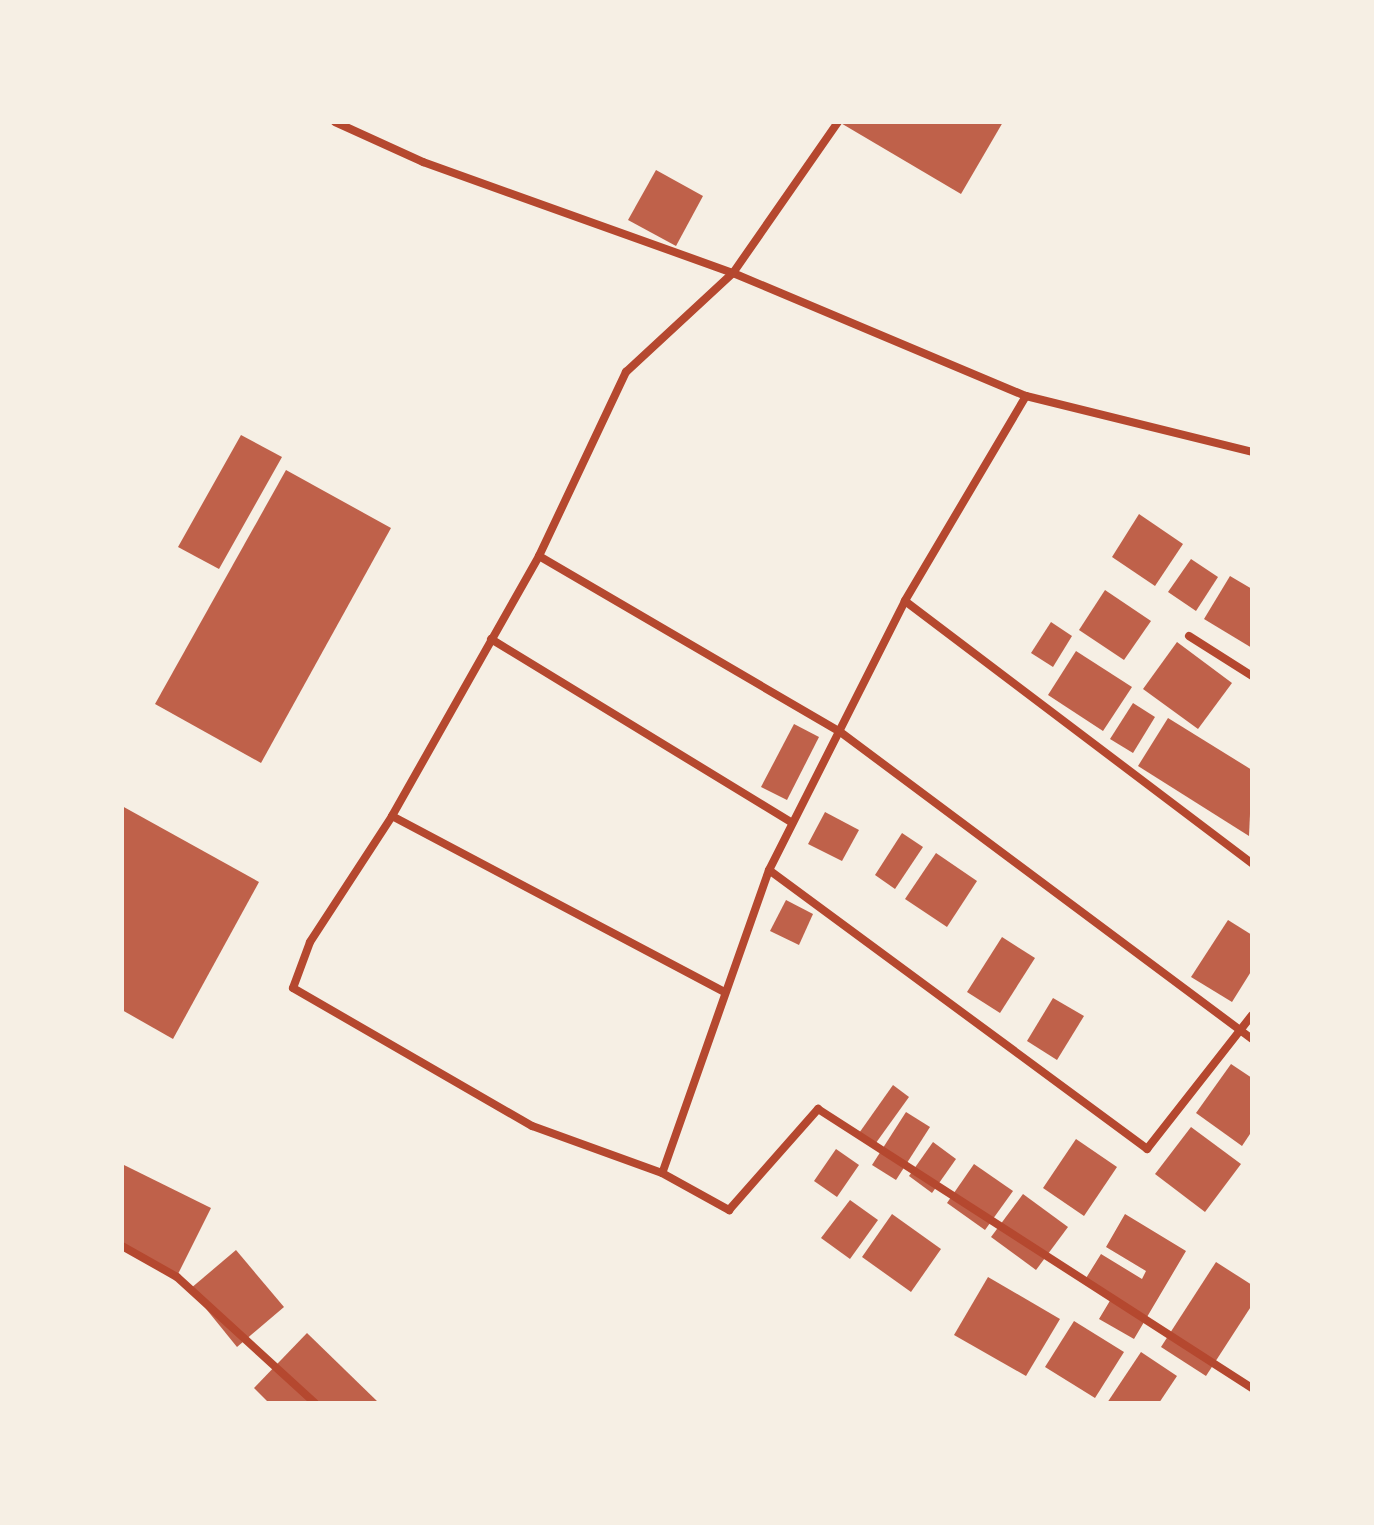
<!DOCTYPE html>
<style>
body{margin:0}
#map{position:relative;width:1374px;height:1525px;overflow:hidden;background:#f6efe4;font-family:Commissioner,sans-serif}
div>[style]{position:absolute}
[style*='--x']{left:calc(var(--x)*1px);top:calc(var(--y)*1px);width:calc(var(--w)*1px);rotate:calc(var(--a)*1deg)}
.building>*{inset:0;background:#bf614a}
.minor>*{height:8px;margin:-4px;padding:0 4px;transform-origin:4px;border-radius:4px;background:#b5482f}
span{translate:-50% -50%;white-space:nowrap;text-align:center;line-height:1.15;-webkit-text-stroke:6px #f6efe4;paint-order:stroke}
.frame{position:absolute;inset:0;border:124px solid #f6efe4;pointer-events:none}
</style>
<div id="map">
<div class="building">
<div style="clip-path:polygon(839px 122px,1003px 122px,961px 194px)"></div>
<div style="clip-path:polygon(656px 170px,703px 196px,676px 246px,628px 220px)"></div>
<div style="clip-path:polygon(241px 435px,282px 457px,219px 569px,178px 547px)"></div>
<div style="clip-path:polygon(286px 470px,391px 528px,261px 763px,155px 704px)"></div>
<div style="clip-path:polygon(1139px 514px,1183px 544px,1155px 586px,1112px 557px)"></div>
<div style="clip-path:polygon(1191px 559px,1218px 577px,1196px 611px,1168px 592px)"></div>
<div style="clip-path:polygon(1230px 576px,1252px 589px,1252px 648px,1204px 619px)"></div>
<div style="clip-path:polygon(1105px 590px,1151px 621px,1124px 660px,1079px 630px)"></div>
<div style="clip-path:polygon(1051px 622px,1072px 636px,1053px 667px,1031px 653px)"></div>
<div style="clip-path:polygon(1177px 642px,1232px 683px,1198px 729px,1143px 689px)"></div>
<div style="clip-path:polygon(1076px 651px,1132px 687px,1103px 731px,1048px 695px)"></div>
<div style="clip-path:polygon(1133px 703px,1155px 717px,1133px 753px,1110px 739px)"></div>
<div style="clip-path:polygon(1168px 718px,1252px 770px,1249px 836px,1138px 766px)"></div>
<div style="clip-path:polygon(794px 724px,819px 737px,787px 800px,761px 787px)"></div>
<div style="clip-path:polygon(122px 806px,259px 882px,173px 1039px,122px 1010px)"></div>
<div style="clip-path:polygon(825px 812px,859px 830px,842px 861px,808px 844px)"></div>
<div style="clip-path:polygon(902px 833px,923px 847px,895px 889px,875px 875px)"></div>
<div style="clip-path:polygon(936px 853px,977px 881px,947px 927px,905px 899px)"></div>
<div style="clip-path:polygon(786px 900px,813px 914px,799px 945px,770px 931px)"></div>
<div style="clip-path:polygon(1228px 920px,1252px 935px,1252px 970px,1232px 1002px,1191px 977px)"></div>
<div style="clip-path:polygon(1002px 937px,1035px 958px,1000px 1013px,967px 992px)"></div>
<div style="clip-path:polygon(1053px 998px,1084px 1016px,1057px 1060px,1027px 1041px)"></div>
<div style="clip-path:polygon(1231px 1064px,1252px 1078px,1252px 1131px,1242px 1146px,1196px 1113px)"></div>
<div style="clip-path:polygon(893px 1085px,909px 1097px,873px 1147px,857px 1136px)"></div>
<div style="clip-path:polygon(906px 1112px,930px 1127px,896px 1180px,872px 1165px)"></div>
<div style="clip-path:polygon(1191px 1127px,1241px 1164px,1205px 1212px,1155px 1174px)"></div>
<div style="clip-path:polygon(1076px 1139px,1117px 1167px,1084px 1216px,1043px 1188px)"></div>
<div style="clip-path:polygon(933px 1142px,956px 1159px,932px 1193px,909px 1176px)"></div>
<div style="clip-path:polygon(836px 1149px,859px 1165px,837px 1197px,814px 1181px)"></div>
<div style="clip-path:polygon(122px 1164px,211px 1208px,177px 1276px,122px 1249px)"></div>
<div style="clip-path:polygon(974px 1164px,1013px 1191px,985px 1230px,947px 1203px)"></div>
<div style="clip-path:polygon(1023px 1194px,1068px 1227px,1036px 1270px,991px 1237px)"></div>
<div style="clip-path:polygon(850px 1200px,878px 1220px,850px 1259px,821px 1238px)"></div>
<div style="clip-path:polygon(892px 1214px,941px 1249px,911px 1292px,862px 1257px)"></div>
<div style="clip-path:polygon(1125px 1214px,1186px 1251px,1134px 1339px,1099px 1319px,1111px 1299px,1083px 1283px,1101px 1254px,1142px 1279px,1146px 1271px,1106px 1247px)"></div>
<div style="clip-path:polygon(236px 1250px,284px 1307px,237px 1347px,190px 1289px)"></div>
<div style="clip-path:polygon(1216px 1262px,1252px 1285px,1252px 1305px,1206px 1376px,1161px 1347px)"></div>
<div style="clip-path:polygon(988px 1277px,1060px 1319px,1026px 1376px,954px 1335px)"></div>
<div style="clip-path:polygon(1074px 1321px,1124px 1352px,1095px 1398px,1045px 1367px)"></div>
<div style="clip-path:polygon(307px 1333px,379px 1403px,269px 1403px,254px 1388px)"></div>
<div style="clip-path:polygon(1141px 1352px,1177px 1376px,1159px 1403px,1107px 1403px)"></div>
</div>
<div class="minor">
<div style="--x:335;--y:122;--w:97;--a:24.4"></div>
<div style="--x:423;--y:162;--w:329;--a:19.7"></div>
<div style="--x:733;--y:273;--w:318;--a:22.8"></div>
<div style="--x:1026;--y:396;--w:233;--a:13.9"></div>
<div style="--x:1026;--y:396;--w:238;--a:120.6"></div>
<div style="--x:905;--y:601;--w:301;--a:116.8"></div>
<div style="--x:769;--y:870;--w:321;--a:109.4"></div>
<div style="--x:662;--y:1173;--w:77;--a:28.9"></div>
<div style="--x:729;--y:1210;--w:135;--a:-48.6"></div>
<div style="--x:818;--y:1109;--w:516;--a:32.74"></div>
<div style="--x:539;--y:556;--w:347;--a:30.3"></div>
<div style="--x:839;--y:731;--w:515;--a:36.71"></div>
<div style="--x:905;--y:601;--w:435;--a:37.1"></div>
<div style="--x:1189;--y:636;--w:75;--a:32.4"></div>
<div style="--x:491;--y:639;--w:353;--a:31.4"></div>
<div style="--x:392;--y:816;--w:377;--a:27.9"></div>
<div style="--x:769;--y:870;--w:470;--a:36.4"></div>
<div style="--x:1147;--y:1149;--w:170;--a:-51.9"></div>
<div style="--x:662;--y:1173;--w:138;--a:-160.1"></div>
<div style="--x:532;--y:1126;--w:276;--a:-150"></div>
<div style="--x:293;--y:988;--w:49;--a:-69.7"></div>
<div style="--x:310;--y:942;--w:150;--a:-56.9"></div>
<div style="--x:392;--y:816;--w:299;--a:-60.5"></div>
<div style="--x:539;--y:556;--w:204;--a:-64.7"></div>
<div style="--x:626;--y:372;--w:146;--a:-42.8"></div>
<div style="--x:733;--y:273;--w:184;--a:-55.2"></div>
<div style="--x:122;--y:1246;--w:63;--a:29.4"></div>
<div style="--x:177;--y:1277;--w:187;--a:42.4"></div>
</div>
<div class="frame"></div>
</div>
